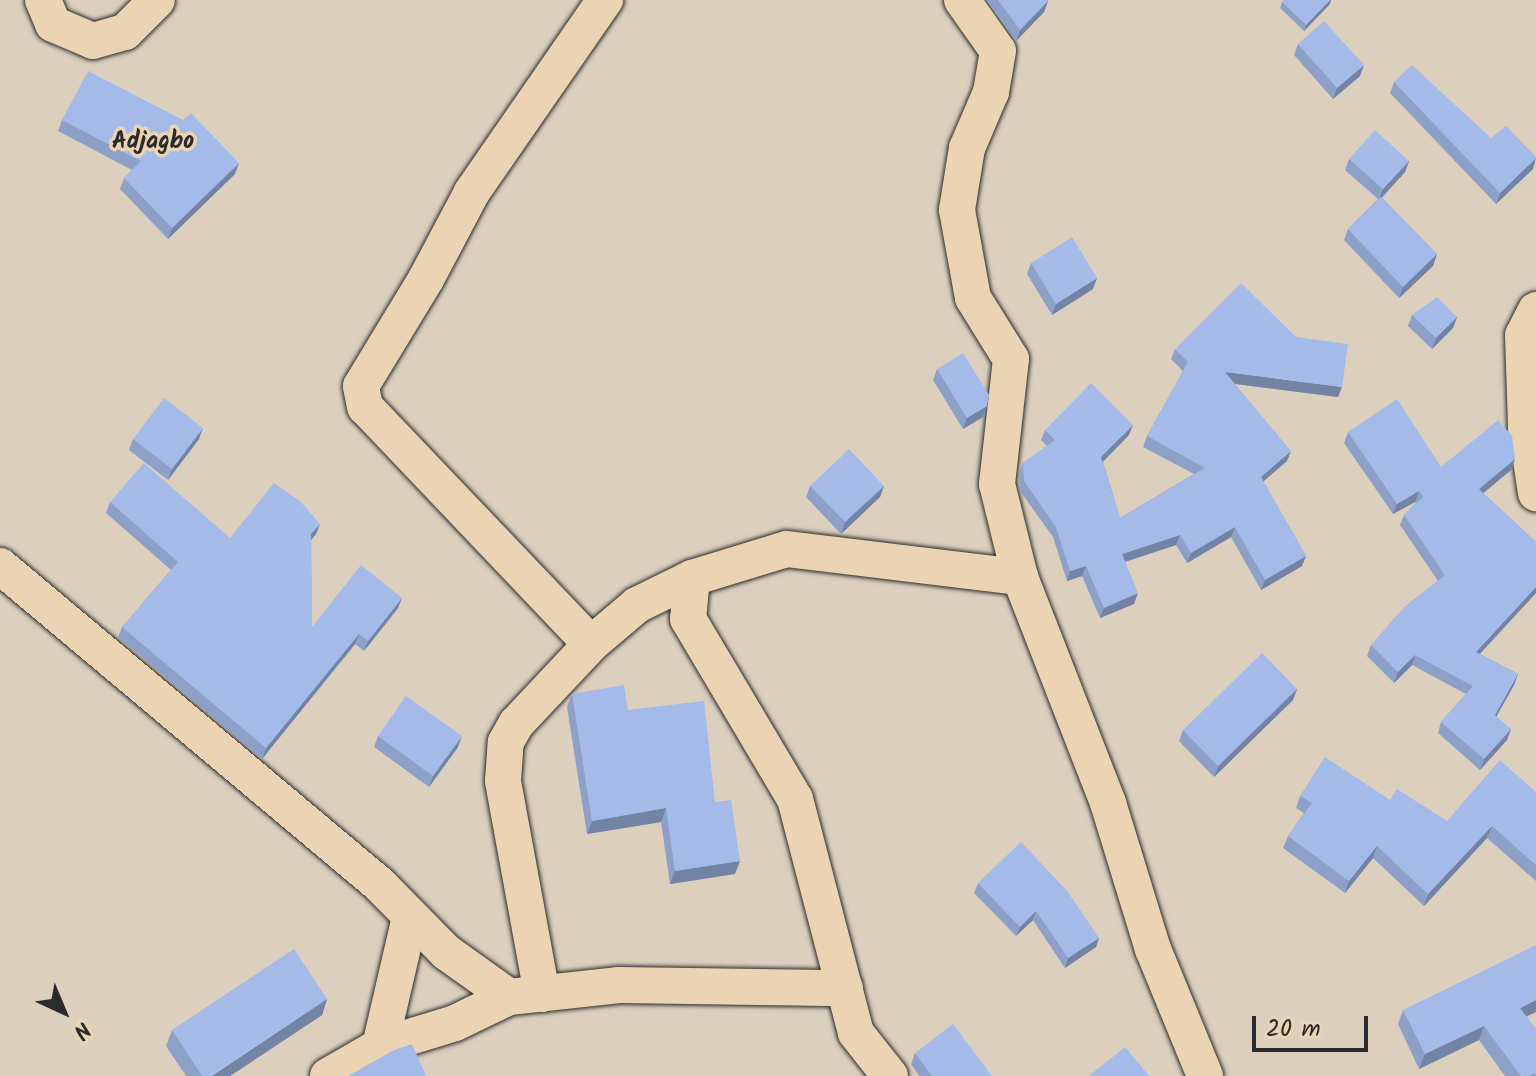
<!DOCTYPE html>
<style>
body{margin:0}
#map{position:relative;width:1536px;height:1076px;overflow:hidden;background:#dccfbe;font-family:Kalam,sans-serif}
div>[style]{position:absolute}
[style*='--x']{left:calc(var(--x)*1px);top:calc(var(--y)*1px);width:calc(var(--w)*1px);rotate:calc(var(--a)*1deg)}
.roads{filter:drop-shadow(0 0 2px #2b2b2b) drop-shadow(0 0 2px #2b2b2b)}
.minor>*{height:36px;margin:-18px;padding:0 18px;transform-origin:18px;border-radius:18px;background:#ead4b3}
.wall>*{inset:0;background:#8da1c8}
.shaded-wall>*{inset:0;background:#7383a3}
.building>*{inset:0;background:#a4bbe9}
span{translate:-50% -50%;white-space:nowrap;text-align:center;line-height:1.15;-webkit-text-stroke:7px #ead4b3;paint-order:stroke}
.quarter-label{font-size:24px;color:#2b2b2b;font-weight:700}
.north{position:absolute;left:24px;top:972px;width:80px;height:80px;-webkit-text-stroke:6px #ead4b3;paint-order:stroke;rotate:136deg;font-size:22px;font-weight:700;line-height:32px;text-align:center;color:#2b2b2b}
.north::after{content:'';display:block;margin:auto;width:28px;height:36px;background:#2b2b2b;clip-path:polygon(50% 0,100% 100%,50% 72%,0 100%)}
.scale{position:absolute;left:1252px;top:1016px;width:116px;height:36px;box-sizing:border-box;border:4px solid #2b2b2b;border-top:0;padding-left:10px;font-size:24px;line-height:28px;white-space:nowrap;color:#2b2b2b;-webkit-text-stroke:6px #ead4b3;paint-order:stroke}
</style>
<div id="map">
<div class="roads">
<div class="minor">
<div style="--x:43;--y:0;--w:26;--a:67"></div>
<div style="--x:53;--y:24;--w:43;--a:23"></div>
<div style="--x:93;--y:41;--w:33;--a:-16"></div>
<div style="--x:125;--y:32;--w:45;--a:-45"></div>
<div style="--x:962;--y:0;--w:62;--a:54.8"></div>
<div style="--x:998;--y:51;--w:42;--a:99.7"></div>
<div style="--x:991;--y:92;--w:61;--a:113.2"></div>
<div style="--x:967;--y:148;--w:63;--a:99.2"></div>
<div style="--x:957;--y:210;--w:89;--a:79.7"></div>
<div style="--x:973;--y:298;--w:72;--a:58.1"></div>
<div style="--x:1011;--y:359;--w:126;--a:96.4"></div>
<div style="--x:997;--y:484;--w:96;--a:76.1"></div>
<div style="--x:1020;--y:577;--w:243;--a:68.7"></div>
<div style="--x:1108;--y:803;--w:153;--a:72.9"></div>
<div style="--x:1153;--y:949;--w:137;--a:67.7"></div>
<div style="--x:1536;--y:310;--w:28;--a:117"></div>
<div style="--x:1523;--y:335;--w:92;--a:88.1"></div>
<div style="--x:1526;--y:427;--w:67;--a:81.4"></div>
<div style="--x:0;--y:566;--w:496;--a:40"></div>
<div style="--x:380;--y:885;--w:94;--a:45.4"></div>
<div style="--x:446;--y:952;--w:77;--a:35.5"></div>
<div style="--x:591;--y:644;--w:327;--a:-133.6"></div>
<div style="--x:365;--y:407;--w:21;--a:-101"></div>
<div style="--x:361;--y:386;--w:125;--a:-58.7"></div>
<div style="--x:426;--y:279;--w:98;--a:-62.1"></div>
<div style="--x:472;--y:192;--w:234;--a:-55.3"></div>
<div style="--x:542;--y:994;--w:217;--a:-100.4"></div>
<div style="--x:503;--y:781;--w:39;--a:-86"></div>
<div style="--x:506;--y:742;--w:21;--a:-61"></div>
<div style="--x:516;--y:724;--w:110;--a:-46.8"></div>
<div style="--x:591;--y:644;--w:60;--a:-40.3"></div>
<div style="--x:637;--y:605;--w:61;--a:-26.1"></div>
<div style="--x:380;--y:1046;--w:132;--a:-76.9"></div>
<div style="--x:328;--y:1076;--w:60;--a:-30"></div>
<div style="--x:380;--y:1046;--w:78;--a:-17"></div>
<div style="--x:455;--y:1023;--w:60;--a:-25.7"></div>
<div style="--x:509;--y:997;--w:111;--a:-6.2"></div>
<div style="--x:619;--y:985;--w:226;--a:0.8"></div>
<div style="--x:890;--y:1076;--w:55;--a:-128.3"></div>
<div style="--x:856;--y:1033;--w:242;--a:-104.6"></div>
<div style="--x:795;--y:799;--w:209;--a:-120.7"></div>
<div style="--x:688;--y:619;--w:41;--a:-84.4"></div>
<div style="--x:692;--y:578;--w:99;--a:-17"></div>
<div style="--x:787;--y:549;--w:235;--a:6.9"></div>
</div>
</div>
<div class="wall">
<div style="clip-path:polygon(986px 0,1047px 0,1048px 1px,1044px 12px,1016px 41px)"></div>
<div style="clip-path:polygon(1282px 2px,1330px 4px,1304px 31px,1280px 8px)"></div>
<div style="clip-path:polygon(1298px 44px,1360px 76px,1333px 99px,1294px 55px)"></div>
<div style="clip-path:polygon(1394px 82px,1491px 138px,1533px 169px,1496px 204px,1390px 93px)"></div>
<div style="clip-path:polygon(62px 120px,235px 174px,168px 239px,120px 189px,124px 178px,132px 170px,58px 131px)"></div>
<div style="clip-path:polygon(1349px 159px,1409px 161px,1405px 172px,1382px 198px,1437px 254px,1433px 266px,1399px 298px,1344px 240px,1348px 229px,1378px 199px,1345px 170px)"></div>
<div style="clip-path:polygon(1031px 263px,1093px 289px,1052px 315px,1027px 274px)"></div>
<div style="clip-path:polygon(1412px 315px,1457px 317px,1453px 328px,1432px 349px,1408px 326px)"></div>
<div style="clip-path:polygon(1175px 349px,1338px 397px,1235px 384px,1287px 461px,1263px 481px,1306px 556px,1302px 566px,1261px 590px,1231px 537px,1187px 563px,1176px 545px,1125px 562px,1134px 604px,1100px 618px,1082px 576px,1067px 581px,1053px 537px,1020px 491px,1019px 474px,1023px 463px,1047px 446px,1041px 440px,1045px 430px,1129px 435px,1103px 462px,1120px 518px,1194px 474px,1143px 447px,1147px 436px,1183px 371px,1171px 359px)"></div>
<div style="clip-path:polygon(937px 369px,987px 406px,983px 417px,963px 429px,933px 380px)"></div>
<div style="clip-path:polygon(1348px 432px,1441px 467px,1515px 459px,1511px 470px,1483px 493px,1536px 542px,1536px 593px,1480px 654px,1518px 674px,1514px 685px,1496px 717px,1511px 729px,1507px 740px,1480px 770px,1438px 733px,1441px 722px,1466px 694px,1412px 665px,1394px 683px,1367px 656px,1371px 645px,1438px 581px,1400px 525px,1404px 515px,1416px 503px,1415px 502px,1393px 514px,1344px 443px)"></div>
<div style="clip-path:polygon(133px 439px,199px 439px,168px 480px,129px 450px)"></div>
<div style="clip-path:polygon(810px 486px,884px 486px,880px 497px,841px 534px,806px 497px)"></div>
<div style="clip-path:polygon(110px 502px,230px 538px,320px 524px,316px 534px,311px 540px,312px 627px,402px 598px,398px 608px,364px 651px,355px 644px,262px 759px,118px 637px,122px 627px,171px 570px,106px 513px)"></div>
<div style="clip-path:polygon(1297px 689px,1293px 700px,1214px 777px,1179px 741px,1183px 730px)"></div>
<div style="clip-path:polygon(572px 694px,628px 710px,715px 802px,735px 874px,670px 884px,661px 822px,587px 834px,567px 707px)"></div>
<div style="clip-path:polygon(378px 736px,458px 747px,429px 787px,374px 747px)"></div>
<div style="clip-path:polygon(1536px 792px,1536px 881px,1487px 838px,1424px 906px,1373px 858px,1345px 893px,1283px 848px,1288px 836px,1304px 813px,1296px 808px,1300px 796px,1447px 821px)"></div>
<div style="clip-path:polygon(978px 883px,1099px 938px,1096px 947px,1065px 968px,1033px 920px,1016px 936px,974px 893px)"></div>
<div style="clip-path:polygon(327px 999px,322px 1015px,230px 1076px,186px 1076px,166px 1046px,172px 1030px)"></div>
<div style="clip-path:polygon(1403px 1010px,1527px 1016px,1536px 1076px,1505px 1076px,1479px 1040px,1419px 1069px,1398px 1024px)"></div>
<div style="clip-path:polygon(915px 1053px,992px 1076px,919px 1076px,911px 1064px)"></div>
</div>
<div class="shaded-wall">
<div style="clip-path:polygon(1330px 0,1331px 0,1330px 4px,1304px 31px,1306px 25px)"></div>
<div style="clip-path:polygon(1048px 1px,1044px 12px,1016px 41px,1020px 30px)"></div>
<div style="clip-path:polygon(1364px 65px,1360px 76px,1333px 99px,1337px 88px)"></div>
<div style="clip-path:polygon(1536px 158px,1533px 169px,1496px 204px,1500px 193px)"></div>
<div style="clip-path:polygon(1409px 161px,1405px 172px,1379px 200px,1383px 189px)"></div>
<div style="clip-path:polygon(239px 163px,235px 174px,168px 239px,172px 228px)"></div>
<div style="clip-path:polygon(1437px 254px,1433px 266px,1399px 298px,1403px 287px)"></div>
<div style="clip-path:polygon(1097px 278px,1093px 289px,1052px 315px,1056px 304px)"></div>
<div style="clip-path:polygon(1457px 317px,1453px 328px,1432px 349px,1436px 338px)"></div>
<div style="clip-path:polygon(1225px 372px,1342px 387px,1338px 397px,1221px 382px)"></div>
<div style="clip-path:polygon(987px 406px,983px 417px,963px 429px,967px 418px)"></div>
<div style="clip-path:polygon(1133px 425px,1129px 435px,1097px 467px,1101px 457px)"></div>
<div style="clip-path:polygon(203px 428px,199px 439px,168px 480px,172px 469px)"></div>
<div style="clip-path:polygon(1291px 451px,1287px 461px,1257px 487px,1261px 477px)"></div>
<div style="clip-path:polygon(1515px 459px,1511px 470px,1475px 500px,1479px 489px)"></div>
<div style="clip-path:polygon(884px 486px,880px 497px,841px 534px,845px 522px)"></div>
<div style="clip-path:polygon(1419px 491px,1415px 502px,1393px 514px,1397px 504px)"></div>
<div style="clip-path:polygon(320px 524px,316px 534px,307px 545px,311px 534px)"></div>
<div style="clip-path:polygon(1235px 527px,1231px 537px,1187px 563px,1191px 553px)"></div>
<div style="clip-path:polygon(1180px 535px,1176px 545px,1118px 564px,1122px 554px)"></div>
<div style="clip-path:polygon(1306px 556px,1302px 566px,1261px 590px,1265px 580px)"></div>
<div style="clip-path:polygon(1086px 566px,1082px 576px,1067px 581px,1070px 571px)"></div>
<div style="clip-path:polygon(1536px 587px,1536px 593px,1472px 662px,1476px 652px)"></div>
<div style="clip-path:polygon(1138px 593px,1134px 604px,1100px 618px,1104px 608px)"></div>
<div style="clip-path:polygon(402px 598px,398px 608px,364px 651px,368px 641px)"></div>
<div style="clip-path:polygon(359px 634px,355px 644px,262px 759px,266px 748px)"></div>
<div style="clip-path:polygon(1415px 655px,1412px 665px,1394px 683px,1398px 672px)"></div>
<div style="clip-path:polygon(1518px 674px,1514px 685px,1491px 726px,1495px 715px)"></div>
<div style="clip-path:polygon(1297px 689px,1293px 700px,1214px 777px,1218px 766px)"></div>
<div style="clip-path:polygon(1511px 729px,1507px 740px,1480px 770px,1484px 759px)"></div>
<div style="clip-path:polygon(462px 736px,458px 747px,429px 787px,433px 776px)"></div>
<div style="clip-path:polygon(666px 808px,661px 822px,587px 834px,592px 821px)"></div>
<div style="clip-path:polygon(1492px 826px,1487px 838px,1424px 906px,1428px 894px)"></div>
<div style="clip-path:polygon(1377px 846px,1373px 858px,1345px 893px,1349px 881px)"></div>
<div style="clip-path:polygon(740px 861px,735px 874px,670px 884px,675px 871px)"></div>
<div style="clip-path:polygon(1036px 911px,1033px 920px,1016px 936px,1020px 927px)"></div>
<div style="clip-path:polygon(1099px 938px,1096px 947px,1065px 968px,1068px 958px)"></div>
<div style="clip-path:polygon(327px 999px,322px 1015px,230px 1076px,212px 1076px)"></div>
<div style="clip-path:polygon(1536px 1000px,1536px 1012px,1515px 1022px,1520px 1008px)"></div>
<div style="clip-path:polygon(1484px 1026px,1479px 1040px,1419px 1069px,1425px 1054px)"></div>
</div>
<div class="building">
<div style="clip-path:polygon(998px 0,1047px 0,1048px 1px,1020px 30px)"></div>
<div style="clip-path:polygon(1284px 0,1330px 0,1306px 25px,1282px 2px)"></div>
<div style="clip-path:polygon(1324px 21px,1364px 65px,1337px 88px,1298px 44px)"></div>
<div style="clip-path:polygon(1412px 65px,1491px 138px,1506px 126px,1536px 157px,1536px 158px,1500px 193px,1394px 82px)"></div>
<div style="clip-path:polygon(88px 71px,183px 120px,191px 113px,239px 163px,172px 228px,124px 178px,141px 161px,62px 120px)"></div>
<div style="clip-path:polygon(1375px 130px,1409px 161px,1383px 189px,1349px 159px)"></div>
<div style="clip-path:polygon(1381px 197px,1437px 254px,1403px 287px,1348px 229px)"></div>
<div style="clip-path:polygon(1072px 237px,1097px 278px,1056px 304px,1031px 263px)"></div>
<div style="clip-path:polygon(1241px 283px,1296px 337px,1348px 344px,1342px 387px,1225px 372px,1291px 451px,1261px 477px,1306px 556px,1265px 580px,1235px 527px,1191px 553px,1180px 535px,1122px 554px,1138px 593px,1104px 608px,1086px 566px,1070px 571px,1056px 527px,1024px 481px,1023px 463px,1055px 440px,1045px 430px,1091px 383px,1133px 425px,1101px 457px,1120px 518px,1205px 468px,1147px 436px,1188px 362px,1175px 349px)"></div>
<div style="clip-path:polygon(1437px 297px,1457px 317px,1436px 338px,1412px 315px)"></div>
<div style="clip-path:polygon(963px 353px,989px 395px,987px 406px,967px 418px,937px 369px)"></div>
<div style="clip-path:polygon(164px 398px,203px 428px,172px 469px,133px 439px)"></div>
<div style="clip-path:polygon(1397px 399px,1441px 467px,1498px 420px,1512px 436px,1515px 459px,1479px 489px,1536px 542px,1536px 587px,1476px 652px,1518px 674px,1495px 715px,1511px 729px,1484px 759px,1441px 722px,1473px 686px,1415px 655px,1398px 672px,1371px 645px,1404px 607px,1445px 575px,1404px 515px,1423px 497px,1419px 491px,1397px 504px,1348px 432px)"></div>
<div style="clip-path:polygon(849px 449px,884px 486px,845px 522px,810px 486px)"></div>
<div style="clip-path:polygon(144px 463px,230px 538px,274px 483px,300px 501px,320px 524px,311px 534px,312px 627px,361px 565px,402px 598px,368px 641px,359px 634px,266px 748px,122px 627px,178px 562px,110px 502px)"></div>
<div style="clip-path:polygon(1262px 653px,1297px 689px,1218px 766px,1183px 730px)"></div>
<div style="clip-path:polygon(624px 685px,628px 710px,704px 701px,715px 802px,731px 800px,740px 861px,675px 871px,666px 808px,592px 821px,572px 694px)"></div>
<div style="clip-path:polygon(406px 696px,462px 736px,433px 776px,378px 736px)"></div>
<div style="clip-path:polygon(1325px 757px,1390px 800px,1397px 789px,1447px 821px,1500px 760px,1536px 792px,1536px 865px,1492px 826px,1428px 894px,1377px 846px,1349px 881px,1288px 836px,1312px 803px,1300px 796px)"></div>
<div style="clip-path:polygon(1021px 842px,1068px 892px,1099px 938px,1068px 958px,1036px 911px,1020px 927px,978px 883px)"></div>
<div style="clip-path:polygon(1536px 945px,1536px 1000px,1520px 1008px,1536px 1029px,1536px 1072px,1530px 1076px,1521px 1076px,1484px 1026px,1425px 1054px,1403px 1010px)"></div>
<div style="clip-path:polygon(294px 949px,327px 999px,212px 1076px,202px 1076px,172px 1030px)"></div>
<div style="clip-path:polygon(953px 1024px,992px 1076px,932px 1076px,915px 1053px)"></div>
<div style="clip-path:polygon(412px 1044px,426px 1076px,348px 1076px,394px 1050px)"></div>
<div style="clip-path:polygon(1125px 1047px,1149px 1076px,1089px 1076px)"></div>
</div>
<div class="quarter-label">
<span style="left:153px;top:142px">Adjagbo</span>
</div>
<div class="north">N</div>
<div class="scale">20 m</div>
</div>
